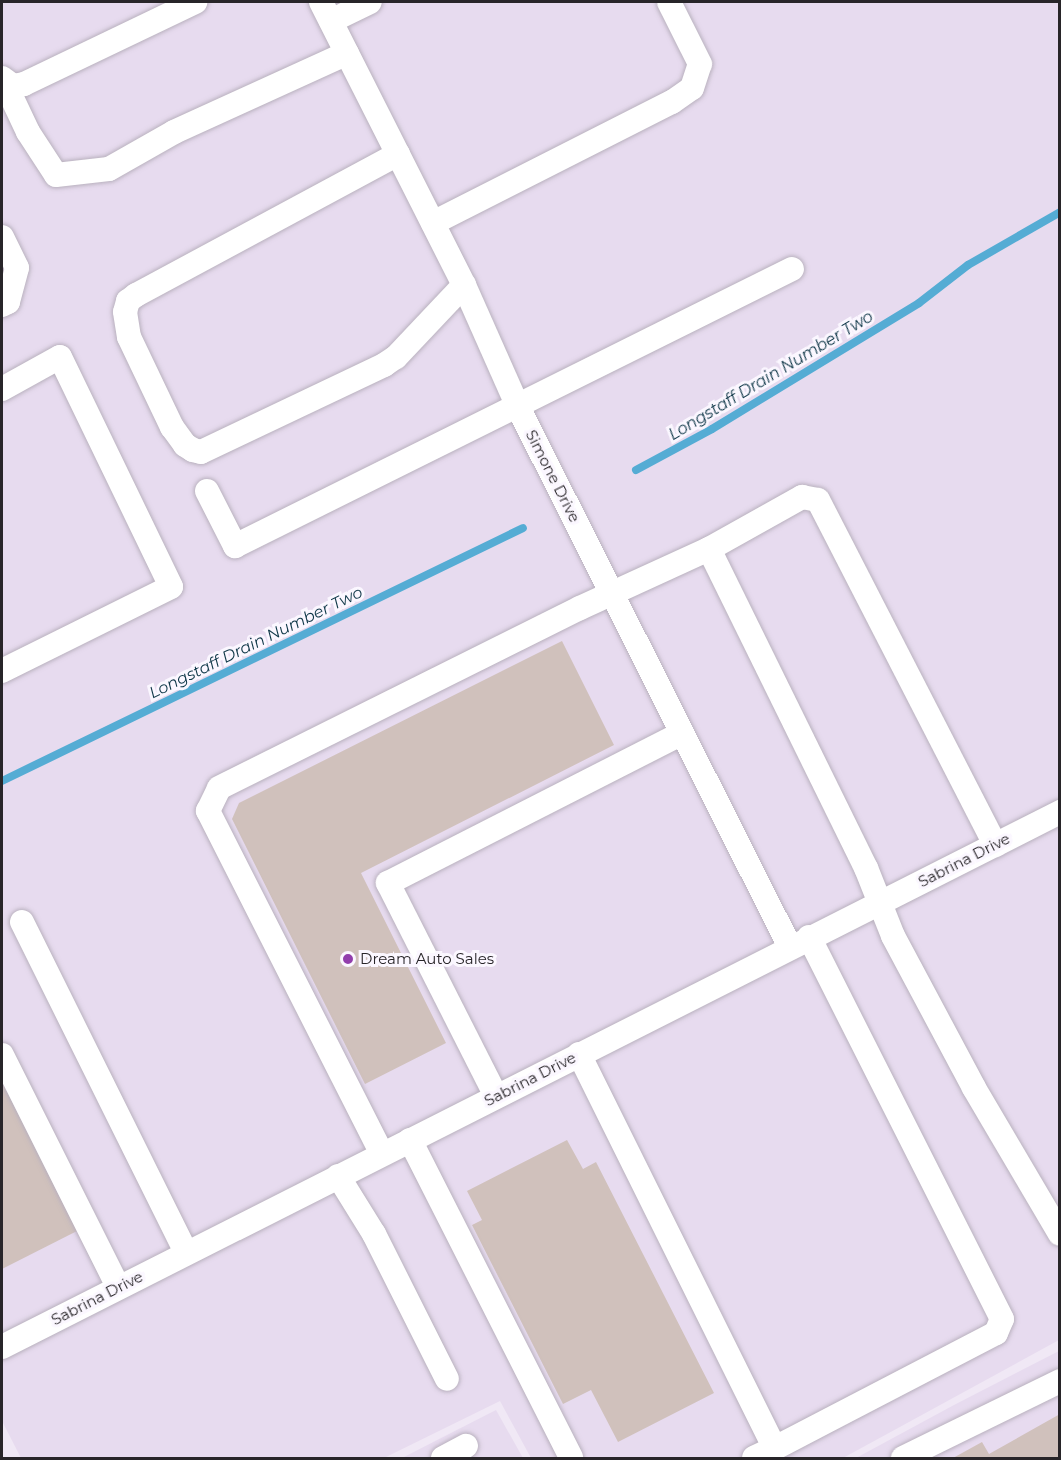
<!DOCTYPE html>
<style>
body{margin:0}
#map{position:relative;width:1061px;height:1460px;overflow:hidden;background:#f0e8f5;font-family:Montserrat,sans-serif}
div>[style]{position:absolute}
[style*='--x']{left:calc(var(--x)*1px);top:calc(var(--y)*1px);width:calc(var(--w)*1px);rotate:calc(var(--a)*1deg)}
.built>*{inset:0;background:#e7dbef}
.stream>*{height:8px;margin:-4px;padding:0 4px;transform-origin:4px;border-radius:4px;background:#55acd4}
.building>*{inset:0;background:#d0c1bc}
.roads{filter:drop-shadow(0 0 2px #b9b1be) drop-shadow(0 0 2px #b9b1be)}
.minor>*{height:24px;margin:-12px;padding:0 12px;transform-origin:12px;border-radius:12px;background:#fff}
.dots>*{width:16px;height:16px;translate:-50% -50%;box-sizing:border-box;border:3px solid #fbf7ff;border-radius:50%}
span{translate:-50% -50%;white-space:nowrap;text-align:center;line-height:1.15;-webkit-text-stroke:6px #fbf7ff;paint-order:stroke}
.street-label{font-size:15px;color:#282529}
.poi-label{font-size:15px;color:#282529}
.left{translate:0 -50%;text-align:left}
.water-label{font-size:16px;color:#0e3647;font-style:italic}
.frame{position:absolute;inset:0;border:3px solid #282529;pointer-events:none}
</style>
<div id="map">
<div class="built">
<div style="clip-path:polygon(2px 2px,1059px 2px,1059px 1340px,843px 1458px,531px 1458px,500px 1401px,384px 1458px,21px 1458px,2px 1421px)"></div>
<div style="clip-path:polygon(1059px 1351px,1059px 1458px,856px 1458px,954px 1405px)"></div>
<div style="clip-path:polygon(496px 1410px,523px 1458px,402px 1458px)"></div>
</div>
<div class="stream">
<div style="--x:636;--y:470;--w:86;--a:-28.3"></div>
<div style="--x:712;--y:429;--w:242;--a:-31.3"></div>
<div style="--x:919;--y:303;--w:62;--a:-37.8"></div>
<div style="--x:968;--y:265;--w:106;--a:-29.9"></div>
<div style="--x:2;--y:781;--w:579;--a:-25.9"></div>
</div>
<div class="building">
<div style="clip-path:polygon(562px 641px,614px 745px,361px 873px,446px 1043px,365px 1084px,232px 819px,239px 803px)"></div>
<div style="clip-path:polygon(2px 1081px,77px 1231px,2px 1269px)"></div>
<div style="clip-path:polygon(567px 1140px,583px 1169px,596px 1162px,714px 1393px,618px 1442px,591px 1390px,563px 1404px,472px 1225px,482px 1220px,467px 1191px)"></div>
<div style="clip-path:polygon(1060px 1414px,1060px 1458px,953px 1458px,982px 1442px,989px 1454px)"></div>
</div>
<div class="roads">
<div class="minor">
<div style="--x:321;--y:2;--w:317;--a:63.2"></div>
<div style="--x:464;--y:285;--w:133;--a:66.1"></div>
<div style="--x:518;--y:407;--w:605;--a:63.27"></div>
<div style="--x:331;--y:21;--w:43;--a:-26"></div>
<div style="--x:2;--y:78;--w:14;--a:36"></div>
<div style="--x:13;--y:86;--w:11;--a:-10"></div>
<div style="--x:24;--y:84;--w:190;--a:-25.6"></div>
<div style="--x:4;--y:81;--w:56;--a:64.8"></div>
<div style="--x:28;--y:132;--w:51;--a:56.9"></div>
<div style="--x:56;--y:175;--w:53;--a:-6.5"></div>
<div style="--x:109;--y:169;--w:75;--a:-29.6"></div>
<div style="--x:174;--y:132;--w:190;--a:-24.5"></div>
<div style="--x:398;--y:154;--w:298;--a:151.7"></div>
<div style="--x:136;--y:295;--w:10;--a:143"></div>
<div style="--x:128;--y:301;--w:11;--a:105"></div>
<div style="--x:125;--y:312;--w:25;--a:81"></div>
<div style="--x:129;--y:337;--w:100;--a:64.5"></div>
<div style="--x:172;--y:427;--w:22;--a:54"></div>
<div style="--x:185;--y:445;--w:9;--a:32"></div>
<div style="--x:193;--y:450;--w:8;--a:14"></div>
<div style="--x:201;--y:452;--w:203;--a:-25.4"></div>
<div style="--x:384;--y:365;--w:14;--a:-34"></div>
<div style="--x:396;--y:357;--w:99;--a:-46.6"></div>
<div style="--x:433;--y:223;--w:268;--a:-26.9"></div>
<div style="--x:672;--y:102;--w:24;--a:-35"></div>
<div style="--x:692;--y:88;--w:25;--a:-72"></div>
<div style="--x:700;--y:64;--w:69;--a:-116.6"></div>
<div style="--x:2;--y:237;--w:34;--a:64"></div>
<div style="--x:17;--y:268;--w:35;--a:105"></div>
<div style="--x:8;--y:302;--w:7;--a:153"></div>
<div style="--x:2;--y:389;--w:66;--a:-28.9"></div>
<div style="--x:60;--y:357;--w:255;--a:64.2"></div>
<div style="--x:171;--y:587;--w:189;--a:153.6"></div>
<div style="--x:207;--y:491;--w:62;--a:63"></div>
<div style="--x:235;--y:546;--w:622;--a:-26.44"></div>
<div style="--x:709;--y:549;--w:356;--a:63.8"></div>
<div style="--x:866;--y:868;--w:73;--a:68.3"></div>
<div style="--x:893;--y:936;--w:172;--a:61.9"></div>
<div style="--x:974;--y:1088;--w:169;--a:59.5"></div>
<div style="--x:22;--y:922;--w:369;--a:63.6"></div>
<div style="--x:579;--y:1054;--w:440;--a:63.6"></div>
<div style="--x:775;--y:1448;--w:23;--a:155"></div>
<div style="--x:2;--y:1055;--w:259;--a:63.4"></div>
<div style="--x:496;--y:1096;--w:239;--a:-116.9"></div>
<div style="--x:388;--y:883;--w:330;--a:-27"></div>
<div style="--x:410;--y:1140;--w:356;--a:63.1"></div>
<div style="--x:382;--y:1154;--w:385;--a:-116.9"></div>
<div style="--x:208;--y:811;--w:25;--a:-64"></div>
<div style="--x:219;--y:788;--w:403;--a:-26.5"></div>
<div style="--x:580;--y:608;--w:142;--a:-24.6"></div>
<div style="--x:709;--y:549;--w:107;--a:-29.2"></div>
<div style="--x:802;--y:497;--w:16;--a:11"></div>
<div style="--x:818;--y:500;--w:388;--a:62.8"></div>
<div style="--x:338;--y:1176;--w:68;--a:58.2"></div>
<div style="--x:374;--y:1234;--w:162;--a:63.3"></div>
<div style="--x:2;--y:1347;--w:1186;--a:-26.82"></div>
<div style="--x:775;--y:1448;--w:249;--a:-27.5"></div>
<div style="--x:996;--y:1333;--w:15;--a:-67"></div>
<div style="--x:1002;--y:1319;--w:428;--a:-116.8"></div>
<div style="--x:443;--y:1458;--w:26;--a:-28"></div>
<div style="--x:903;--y:1458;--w:175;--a:-26.1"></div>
</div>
</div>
<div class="dots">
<div style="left:348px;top:959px;background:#923eac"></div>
</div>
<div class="street-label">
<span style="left:553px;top:476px;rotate:63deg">Simone Drive</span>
<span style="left:964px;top:860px;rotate:-27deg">Sabrina Drive</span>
<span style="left:530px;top:1079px;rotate:-27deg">Sabrina Drive</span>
<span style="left:97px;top:1298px;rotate:-27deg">Sabrina Drive</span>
</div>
<div class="poi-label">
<span class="left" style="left:360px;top:959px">Dream Auto Sales</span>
</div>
<div class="water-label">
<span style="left:771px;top:376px;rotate:-31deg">Longstaff Drain Number Two</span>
<span style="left:256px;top:643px;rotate:-26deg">Longstaff Drain Number Two</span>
</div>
<div class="frame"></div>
</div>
